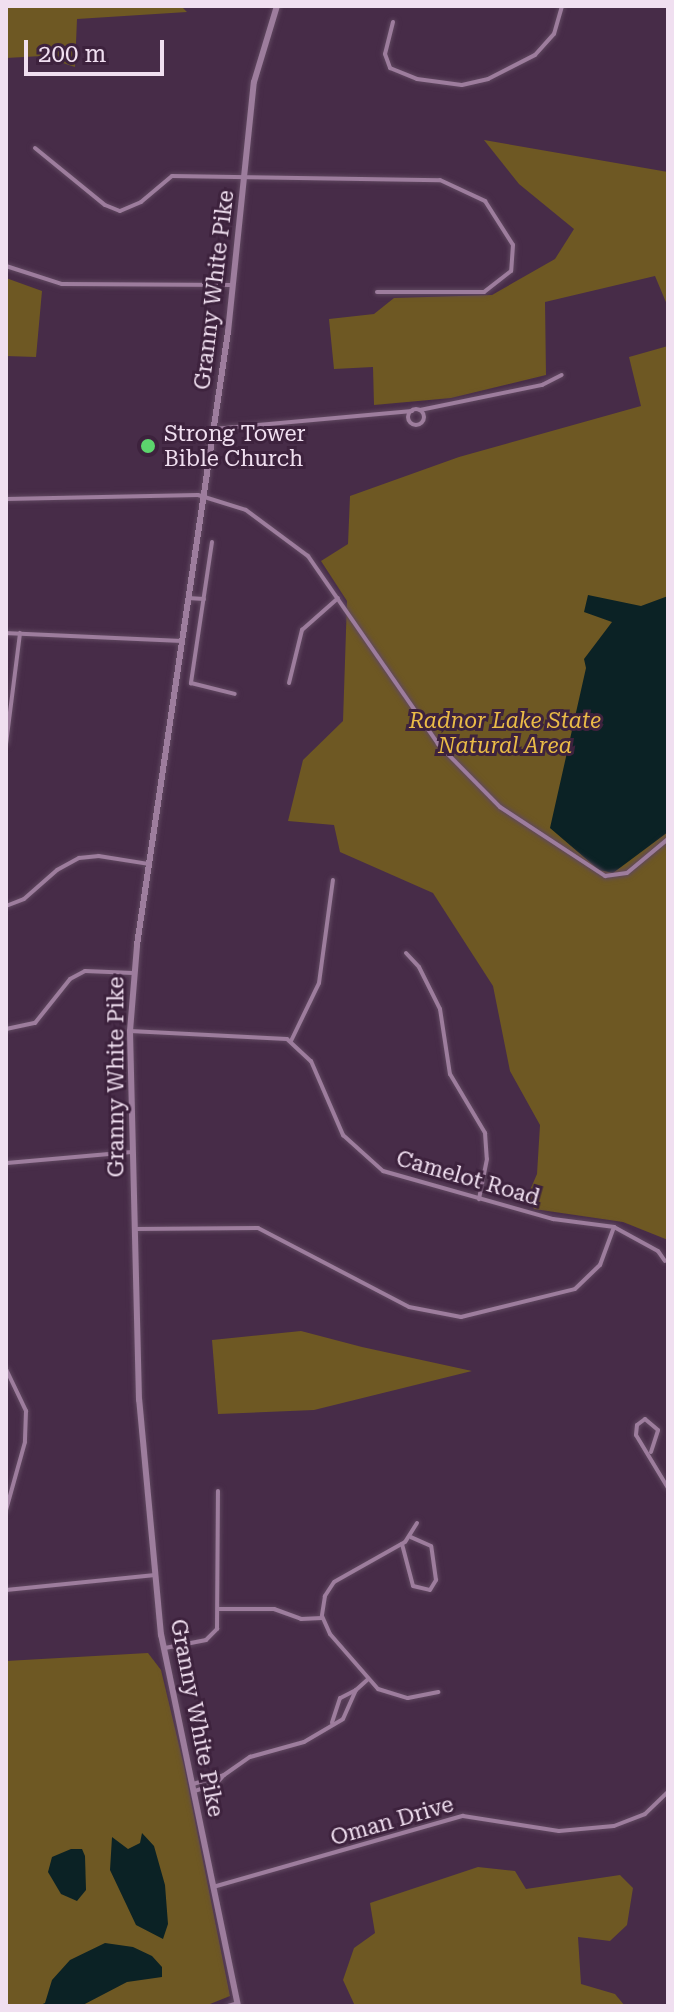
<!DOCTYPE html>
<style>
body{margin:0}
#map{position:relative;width:674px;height:2012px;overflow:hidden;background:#472c48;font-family:"Roboto Serif",serif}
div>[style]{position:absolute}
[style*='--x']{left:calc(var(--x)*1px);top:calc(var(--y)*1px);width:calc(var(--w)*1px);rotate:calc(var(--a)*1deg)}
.green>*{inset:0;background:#6e5823}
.water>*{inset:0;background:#0b2225}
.roads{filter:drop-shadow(0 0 2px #604860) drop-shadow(0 0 2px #604860)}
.minor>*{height:4px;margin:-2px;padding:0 2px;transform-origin:2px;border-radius:2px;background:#9d7d9d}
.minor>.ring{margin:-2px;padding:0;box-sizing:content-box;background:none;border:4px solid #9d7d9d;border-radius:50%}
.secondary>*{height:6px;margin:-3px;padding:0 3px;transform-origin:3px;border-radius:3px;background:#9d7d9d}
.dots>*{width:22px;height:22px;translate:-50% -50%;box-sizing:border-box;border:4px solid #3d223d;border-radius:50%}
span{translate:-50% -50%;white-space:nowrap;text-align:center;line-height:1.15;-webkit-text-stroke:6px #3d223d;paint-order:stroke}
.street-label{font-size:22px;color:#f0dff0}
.poi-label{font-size:22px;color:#f0dff0}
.left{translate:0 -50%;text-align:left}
.park-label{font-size:22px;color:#eabb47;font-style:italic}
.frame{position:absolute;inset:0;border:8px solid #f0dff0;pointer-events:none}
.scale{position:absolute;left:24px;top:40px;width:140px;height:36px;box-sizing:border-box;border:4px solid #f0dff0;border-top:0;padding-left:10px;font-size:24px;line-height:28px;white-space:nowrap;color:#f0dff0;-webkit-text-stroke:6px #3d223d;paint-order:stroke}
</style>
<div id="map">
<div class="green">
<div style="clip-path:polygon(6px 6px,181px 6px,187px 12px,77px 19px,75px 67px,42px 56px,6px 58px)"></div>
<div style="clip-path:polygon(484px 140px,668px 172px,668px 307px,655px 276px,545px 302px,546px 375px,451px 398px,374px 405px,373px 367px,334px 369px,329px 319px,374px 314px,394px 298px,492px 295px,555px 259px,574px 229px,519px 184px)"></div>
<div style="clip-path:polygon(6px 278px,42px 291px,36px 357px,6px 356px)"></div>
<div style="clip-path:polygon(668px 346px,668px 1240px,623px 1222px,534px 1209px,527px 1197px,537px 1174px,540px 1125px,510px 1071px,493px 986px,433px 893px,340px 852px,334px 825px,288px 821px,303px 760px,343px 721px,347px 601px,321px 561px,348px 544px,350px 496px,459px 457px,641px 406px,629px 357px)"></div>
<div style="clip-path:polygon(301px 1331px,362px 1347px,472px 1371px,314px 1410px,218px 1414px,212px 1340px)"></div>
<div style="clip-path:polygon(148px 1653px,161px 1670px,184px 1766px,230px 1996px,205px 2006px,6px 2006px,6px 1661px)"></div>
<div style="clip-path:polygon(478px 1867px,515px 1871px,526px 1889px,620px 1875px,633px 1888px,627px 1925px,610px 1941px,578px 1937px,581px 1984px,615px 1994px,625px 2006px,355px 2006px,343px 1980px,354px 1948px,375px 1933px,370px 1903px)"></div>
</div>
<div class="water">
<div style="clip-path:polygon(588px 595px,641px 606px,668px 596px,668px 832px,613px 873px,599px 870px,550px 828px,586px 668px,584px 659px,612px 622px,584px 612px)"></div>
<div style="clip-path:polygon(142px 1833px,154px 1846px,165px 1885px,168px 1924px,163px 1939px,136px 1925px,110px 1870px,112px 1837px,128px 1849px,140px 1843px)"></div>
<div style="clip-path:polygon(71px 1849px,82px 1849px,85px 1856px,86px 1890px,77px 1901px,61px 1894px,48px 1872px,52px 1857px)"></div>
<div style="clip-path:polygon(105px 1943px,133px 1947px,152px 1956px,162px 1967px,162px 1977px,127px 1982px,81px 2006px,38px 2006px,45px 2003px,52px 1980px,70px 1960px)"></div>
</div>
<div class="roads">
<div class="minor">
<div style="--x:393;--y:22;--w:33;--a:104"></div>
<div style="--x:385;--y:54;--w:15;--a:70"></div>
<div style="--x:390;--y:68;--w:29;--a:22"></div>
<div style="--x:417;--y:79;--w:45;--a:7.6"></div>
<div style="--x:462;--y:85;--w:27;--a:-13"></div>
<div style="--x:488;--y:79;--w:53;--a:-27.1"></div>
<div style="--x:535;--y:55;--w:28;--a:-48"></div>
<div style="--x:554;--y:34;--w:29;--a:-74"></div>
<div style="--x:35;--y:148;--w:90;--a:39.2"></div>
<div style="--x:105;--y:205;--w:16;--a:22"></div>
<div style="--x:120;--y:211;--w:23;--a:-23"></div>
<div style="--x:141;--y:202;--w:40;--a:-40"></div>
<div style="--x:172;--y:176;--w:268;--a:0.9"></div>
<div style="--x:440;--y:180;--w:50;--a:25"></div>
<div style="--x:485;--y:201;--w:52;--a:57.5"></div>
<div style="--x:513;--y:245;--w:26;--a:94"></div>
<div style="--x:511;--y:271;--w:34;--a:142"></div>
<div style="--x:484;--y:292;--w:107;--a:180"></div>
<div style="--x:6;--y:266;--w:59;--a:17.8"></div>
<div style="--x:62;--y:284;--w:171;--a:0.3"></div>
<div class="ring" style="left:408px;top:409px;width:12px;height:12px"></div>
<div style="--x:420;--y:410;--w:125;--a:-11.6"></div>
<div style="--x:542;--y:385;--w:22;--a:-27"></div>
<div style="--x:214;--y:429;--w:199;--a:-5.2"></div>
<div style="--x:6;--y:499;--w:192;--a:-1.2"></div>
<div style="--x:198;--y:495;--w:50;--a:17.4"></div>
<div style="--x:246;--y:510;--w:77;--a:36.6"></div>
<div style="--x:308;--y:556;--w:229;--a:55.3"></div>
<div style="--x:438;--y:744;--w:88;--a:45.5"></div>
<div style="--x:500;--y:807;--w:126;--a:33.3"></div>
<div style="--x:605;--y:876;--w:22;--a:-8"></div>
<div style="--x:627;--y:873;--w:53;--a:-39.7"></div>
<div style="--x:212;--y:542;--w:143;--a:98.5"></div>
<div style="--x:191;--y:683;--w:45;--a:14"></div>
<div style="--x:188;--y:598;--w:16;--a:4"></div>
<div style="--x:6;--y:633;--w:174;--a:2.6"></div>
<div style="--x:289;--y:683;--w:55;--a:-76.2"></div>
<div style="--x:302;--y:630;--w:48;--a:-41.6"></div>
<div style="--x:6;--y:744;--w:112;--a:-82.8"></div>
<div style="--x:6;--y:906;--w:19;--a:-21"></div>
<div style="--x:24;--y:899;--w:44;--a:-41.3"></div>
<div style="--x:57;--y:870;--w:25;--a:-29"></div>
<div style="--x:79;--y:858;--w:20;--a:-6"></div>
<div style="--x:99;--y:856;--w:51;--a:9.1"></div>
<div style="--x:406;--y:953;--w:19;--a:47"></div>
<div style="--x:419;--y:967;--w:47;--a:63.4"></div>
<div style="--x:440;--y:1009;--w:66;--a:81.3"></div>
<div style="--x:450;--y:1074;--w:69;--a:59.3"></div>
<div style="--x:485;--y:1133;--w:26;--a:86"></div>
<div style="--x:487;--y:1159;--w:41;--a:101.3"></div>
<div style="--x:6;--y:1029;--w:30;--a:-12"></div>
<div style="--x:35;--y:1023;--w:56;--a:-51.5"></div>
<div style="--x:70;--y:979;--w:17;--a:-28"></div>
<div style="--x:85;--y:971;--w:48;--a:2.4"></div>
<div style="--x:130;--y:1031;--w:157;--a:2.9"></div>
<div style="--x:287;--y:1039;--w:33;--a:43"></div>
<div style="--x:311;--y:1061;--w:81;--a:66.6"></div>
<div style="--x:343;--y:1135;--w:54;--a:42"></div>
<div style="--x:383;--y:1171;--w:177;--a:15.8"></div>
<div style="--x:553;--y:1219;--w:62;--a:7.5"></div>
<div style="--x:614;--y:1227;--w:50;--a:28.6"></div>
<div style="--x:658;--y:1251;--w:12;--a:55"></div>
<div style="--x:291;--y:1041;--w:64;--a:-64.2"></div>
<div style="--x:319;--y:983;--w:104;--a:-82.3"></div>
<div style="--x:6;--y:1163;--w:127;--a:-5"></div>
<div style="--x:135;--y:1229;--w:123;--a:-0.5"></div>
<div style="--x:258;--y:1228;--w:170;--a:27.6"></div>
<div style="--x:409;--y:1307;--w:53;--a:10.9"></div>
<div style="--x:461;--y:1317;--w:117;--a:-13.8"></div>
<div style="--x:575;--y:1289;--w:35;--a:-44"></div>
<div style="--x:600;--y:1265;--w:40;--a:-69.8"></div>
<div style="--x:6;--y:1369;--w:47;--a:64.5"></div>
<div style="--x:26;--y:1411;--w:31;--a:92"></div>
<div style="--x:25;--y:1442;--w:71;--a:105.6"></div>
<div style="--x:651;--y:1452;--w:23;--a:-72"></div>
<div style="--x:658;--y:1430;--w:17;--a:-140"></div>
<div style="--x:645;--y:1419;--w:10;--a:143"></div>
<div style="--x:637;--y:1425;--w:10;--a:96"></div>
<div style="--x:636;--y:1435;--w:62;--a:58.9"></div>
<div style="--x:417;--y:1523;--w:22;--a:122"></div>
<div style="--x:405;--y:1542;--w:81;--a:150.6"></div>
<div style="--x:334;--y:1582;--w:17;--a:123"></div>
<div style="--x:325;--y:1596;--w:20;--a:99"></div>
<div style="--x:322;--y:1616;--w:20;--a:66"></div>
<div style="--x:330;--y:1634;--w:73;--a:48.9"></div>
<div style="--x:378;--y:1689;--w:31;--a:17"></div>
<div style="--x:408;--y:1698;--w:31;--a:-11"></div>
<div style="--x:402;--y:1544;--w:43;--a:75.3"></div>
<div style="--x:413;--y:1586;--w:17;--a:13"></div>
<div style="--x:430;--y:1590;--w:12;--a:-59"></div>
<div style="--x:436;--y:1580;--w:34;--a:-98"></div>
<div style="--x:431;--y:1546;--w:22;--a:-156"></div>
<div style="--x:6;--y:1590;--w:150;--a:-5.7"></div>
<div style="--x:219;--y:1609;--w:55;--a:0"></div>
<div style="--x:274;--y:1609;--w:29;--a:20"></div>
<div style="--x:301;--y:1619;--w:21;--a:-3"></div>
<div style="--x:165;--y:1648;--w:42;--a:-11"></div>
<div style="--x:206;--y:1640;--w:16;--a:-45"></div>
<div style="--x:217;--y:1629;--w:138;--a:-89.6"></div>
<div style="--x:356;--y:1690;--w:15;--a:-42"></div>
<div style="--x:224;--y:1775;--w:32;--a:-35"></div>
<div style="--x:250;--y:1757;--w:56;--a:-15.5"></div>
<div style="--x:304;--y:1742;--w:45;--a:-30.5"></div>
<div style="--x:343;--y:1719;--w:32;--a:-66"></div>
<div style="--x:356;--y:1690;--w:18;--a:153"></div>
<div style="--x:340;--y:1698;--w:26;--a:108"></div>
<div style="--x:193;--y:1784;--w:32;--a:-16"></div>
<div style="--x:224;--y:1775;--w:12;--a:132"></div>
<div style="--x:216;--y:1784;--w:22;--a:162"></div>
<div style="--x:213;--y:1887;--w:260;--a:-15.9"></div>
<div style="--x:463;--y:1816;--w:97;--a:8.9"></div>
<div style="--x:559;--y:1831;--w:55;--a:-5.2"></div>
<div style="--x:614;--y:1826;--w:33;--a:-21"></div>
<div style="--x:645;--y:1814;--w:32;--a:-44"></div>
<div style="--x:228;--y:2006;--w:10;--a:-17"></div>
</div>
<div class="secondary">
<div style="--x:238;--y:2006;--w:379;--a:-101.7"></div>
<div style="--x:161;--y:1635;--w:236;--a:-95.3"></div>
<div style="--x:139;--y:1400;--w:369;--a:-91.4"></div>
<div style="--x:130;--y:1031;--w:86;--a:-85.3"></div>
<div style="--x:137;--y:945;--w:620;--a:-81.56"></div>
<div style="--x:228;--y:332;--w:251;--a:-84.1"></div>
<div style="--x:254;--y:82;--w:79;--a:-73.2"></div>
</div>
</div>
<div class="dots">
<div style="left:148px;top:446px;background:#5cd56d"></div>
</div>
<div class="street-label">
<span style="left:214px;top:290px;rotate:-83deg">Granny White Pike</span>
<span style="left:116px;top:1077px;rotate:-90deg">Granny White Pike</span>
<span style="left:468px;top:1178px;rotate:16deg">Camelot Road</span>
<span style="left:197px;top:1718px;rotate:79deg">Granny White Pike</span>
<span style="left:392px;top:1821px;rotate:-16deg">Oman Drive</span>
</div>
<div class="poi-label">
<span class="left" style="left:164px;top:446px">Strong Tower<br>Bible Church</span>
</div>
<div class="park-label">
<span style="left:505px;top:733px">Radnor Lake State<br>Natural Area</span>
</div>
<div class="frame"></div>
<div class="scale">200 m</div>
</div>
